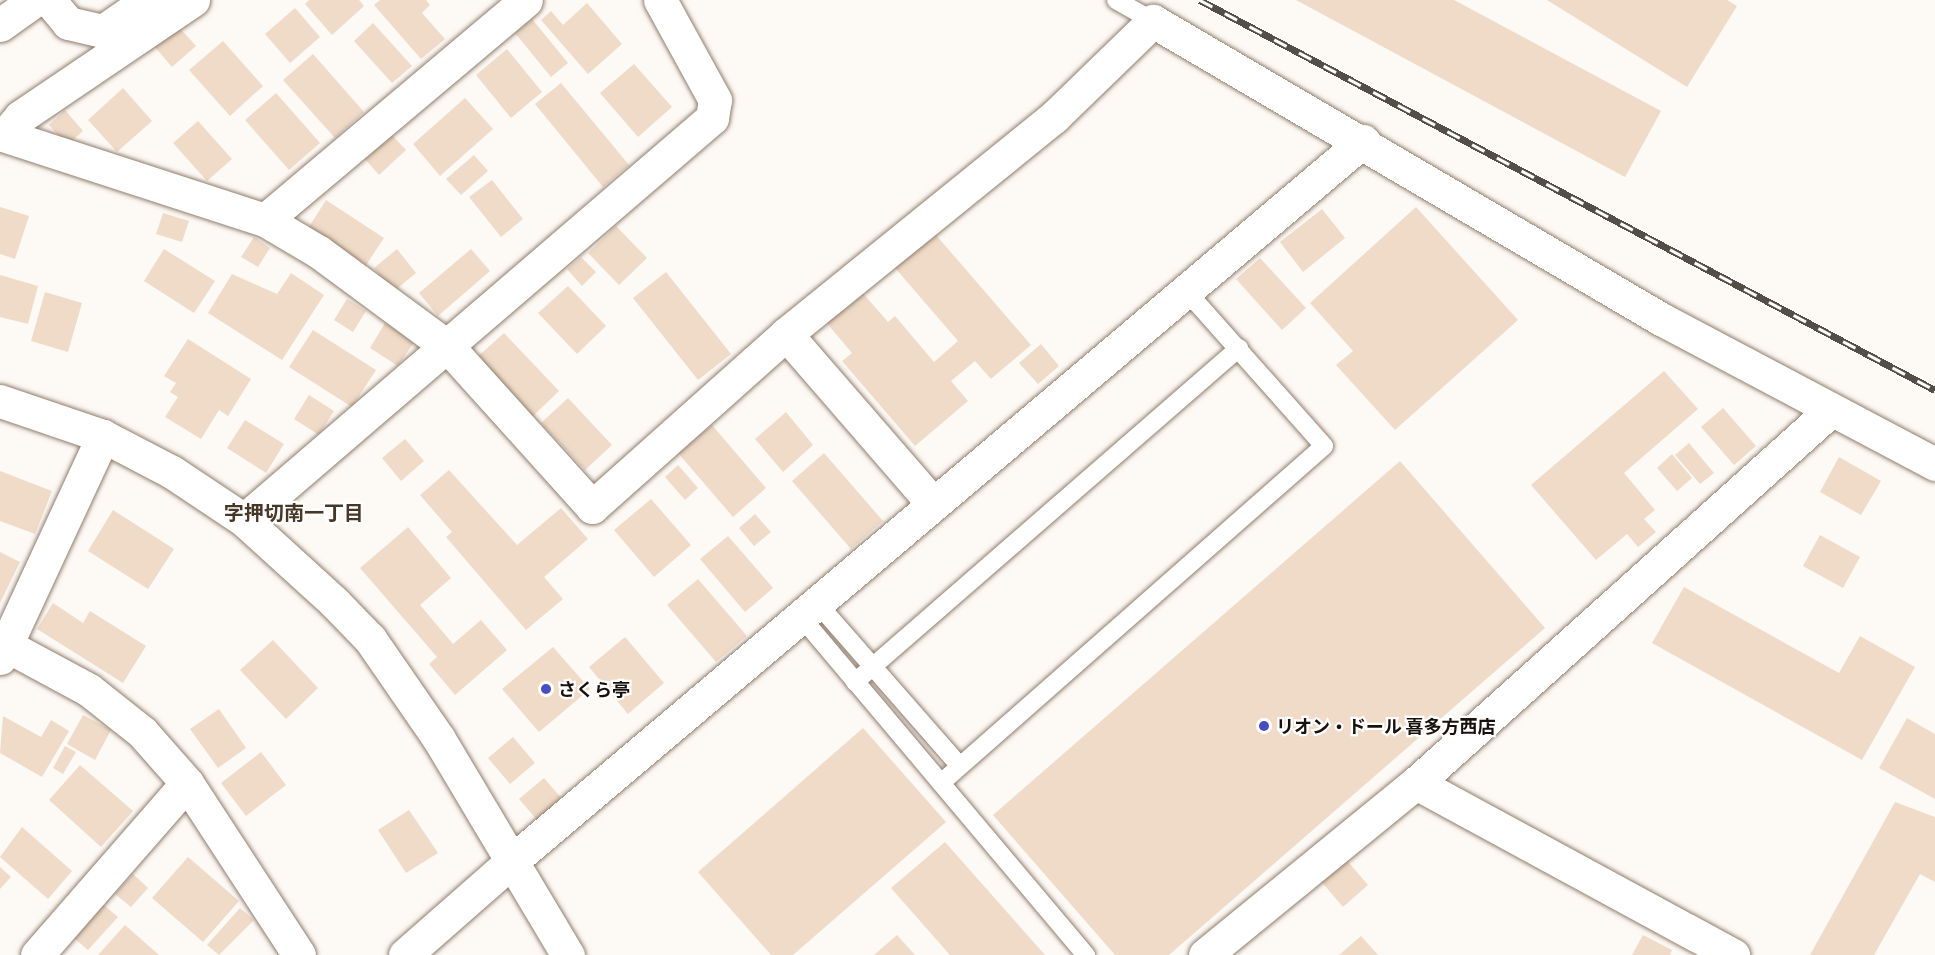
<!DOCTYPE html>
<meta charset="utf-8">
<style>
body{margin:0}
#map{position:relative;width:1935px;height:955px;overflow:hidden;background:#fdf9f5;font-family:Literata,"Noto Sans JP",serif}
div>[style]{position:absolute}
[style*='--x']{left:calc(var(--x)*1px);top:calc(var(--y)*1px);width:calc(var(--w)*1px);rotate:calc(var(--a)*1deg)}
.building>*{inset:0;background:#efdbc8}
.roads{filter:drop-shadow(0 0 2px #907d6c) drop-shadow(0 0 2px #907d6c)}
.lane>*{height:18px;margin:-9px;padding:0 9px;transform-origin:9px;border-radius:9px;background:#fff}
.street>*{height:33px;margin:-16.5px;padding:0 16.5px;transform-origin:16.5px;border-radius:16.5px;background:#fff}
.secondary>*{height:33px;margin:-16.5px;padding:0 16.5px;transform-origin:16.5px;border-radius:16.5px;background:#fff}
.primary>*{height:33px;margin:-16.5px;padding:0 16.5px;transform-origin:16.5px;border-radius:16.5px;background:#fff}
.rail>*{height:7px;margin-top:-3.5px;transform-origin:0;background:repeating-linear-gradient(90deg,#fff 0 14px,#544e48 0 28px);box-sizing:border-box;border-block:2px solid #544e48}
.dots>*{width:16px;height:16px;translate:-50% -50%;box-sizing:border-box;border:3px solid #fff;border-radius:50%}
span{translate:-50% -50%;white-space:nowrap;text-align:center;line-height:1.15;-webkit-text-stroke:4.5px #fff;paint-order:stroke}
.poi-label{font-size:18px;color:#18110b;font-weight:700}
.left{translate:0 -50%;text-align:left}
.neighbourhood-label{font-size:20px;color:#473727;font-weight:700}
</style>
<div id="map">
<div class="building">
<div style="clip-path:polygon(309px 0,359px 0,364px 6px,332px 35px,305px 4px)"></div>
<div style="clip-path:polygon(380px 0,426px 0,430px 5px,422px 13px,445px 39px,421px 59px,374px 5px)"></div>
<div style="clip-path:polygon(1296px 0,1454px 0,1661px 111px,1625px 177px)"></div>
<div style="clip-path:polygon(1547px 0,1727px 0,1737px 6px,1687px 87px)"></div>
<div style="clip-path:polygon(587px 3px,622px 44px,588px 74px,541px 20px,551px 11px,563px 25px)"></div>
<div style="clip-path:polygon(295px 8px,320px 37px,290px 63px,265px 34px)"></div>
<div style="clip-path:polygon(532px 19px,568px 63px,551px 77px,515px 33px)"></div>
<div style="clip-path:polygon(373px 23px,412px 66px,392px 83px,354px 41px)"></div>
<div style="clip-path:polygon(177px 25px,196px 46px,172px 67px,154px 46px)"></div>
<div style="clip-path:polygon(223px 41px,263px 86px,230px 116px,189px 70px)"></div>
<div style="clip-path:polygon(507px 49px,542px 92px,511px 118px,476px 75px)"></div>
<div style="clip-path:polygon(313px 54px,364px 112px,335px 138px,283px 80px)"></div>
<div style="clip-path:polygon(634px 64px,672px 107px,638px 137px,600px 93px)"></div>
<div style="clip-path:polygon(561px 83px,629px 165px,603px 187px,535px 104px)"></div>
<div style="clip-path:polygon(123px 88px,152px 121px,117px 152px,88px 120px)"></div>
<div style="clip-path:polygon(276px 93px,320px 143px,289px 170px,245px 120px)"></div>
<div style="clip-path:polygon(465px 98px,493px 129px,440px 176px,413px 144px)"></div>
<div style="clip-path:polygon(65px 110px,83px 131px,67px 145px,49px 125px)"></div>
<div style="clip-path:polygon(198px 121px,232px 159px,207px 181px,173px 143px)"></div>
<div style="clip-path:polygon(391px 134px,406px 150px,379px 175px,365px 159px)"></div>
<div style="clip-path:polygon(474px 155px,488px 171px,461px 195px,446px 179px)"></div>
<div style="clip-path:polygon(492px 180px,523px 219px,501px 237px,469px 197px)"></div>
<div style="clip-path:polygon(326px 200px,384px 238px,364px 268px,307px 230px)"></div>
<div style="clip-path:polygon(0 207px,29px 216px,15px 259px,0 254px)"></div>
<div style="clip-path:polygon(1416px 207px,1518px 320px,1395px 430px,1336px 365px,1353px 351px,1310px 303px)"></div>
<div style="clip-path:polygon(1322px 209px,1345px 238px,1303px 272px,1280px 242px)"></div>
<div style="clip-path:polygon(163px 213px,189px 221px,182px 242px,156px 234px)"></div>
<div style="clip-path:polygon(616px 226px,647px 258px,619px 285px,588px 253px)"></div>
<div style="clip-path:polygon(930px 228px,1031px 345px,991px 379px,975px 361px,951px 381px,968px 401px,915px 446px,842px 361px,852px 353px,825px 321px,861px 291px,888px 322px,895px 316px,934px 362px,958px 341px,890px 262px)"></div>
<div style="clip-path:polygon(254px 237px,270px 248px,258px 267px,241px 257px)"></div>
<div style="clip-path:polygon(164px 249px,215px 281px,194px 313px,144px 281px)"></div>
<div style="clip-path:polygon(397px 249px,416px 273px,393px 292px,374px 268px)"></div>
<div style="clip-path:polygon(471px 249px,490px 271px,438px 316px,419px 293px)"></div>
<div style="clip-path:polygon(581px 257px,596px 272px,582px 286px,567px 269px)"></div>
<div style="clip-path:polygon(1260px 258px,1306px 308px,1282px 330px,1236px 279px)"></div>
<div style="clip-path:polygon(666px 272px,731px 354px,698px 380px,633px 298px)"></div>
<div style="clip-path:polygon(291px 273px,324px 295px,282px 360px,208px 313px,232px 274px,277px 294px)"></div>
<div style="clip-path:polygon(0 275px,38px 286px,28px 324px,0 317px)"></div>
<div style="clip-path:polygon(568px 286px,606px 326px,577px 354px,538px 313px)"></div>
<div style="clip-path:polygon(45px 292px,82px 303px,68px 352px,31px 341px)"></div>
<div style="clip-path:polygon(347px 299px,366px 311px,353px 332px,334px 320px)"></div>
<div style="clip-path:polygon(385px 323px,414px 342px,398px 366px,370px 348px)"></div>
<div style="clip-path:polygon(313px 330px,376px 370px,352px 407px,289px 367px)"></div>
<div style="clip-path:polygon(504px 333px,559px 391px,531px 418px,475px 359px)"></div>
<div style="clip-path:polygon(188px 339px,251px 379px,228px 416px,219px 410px,201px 439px,165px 417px,178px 397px,170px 392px,176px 383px,164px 376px)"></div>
<div style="clip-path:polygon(1041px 344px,1059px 366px,1038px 384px,1019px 363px)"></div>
<div style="clip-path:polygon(1664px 371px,1698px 409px,1624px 473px,1655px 510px,1644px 519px,1656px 532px,1638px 547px,1627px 534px,1596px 560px,1531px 485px)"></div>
<div style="clip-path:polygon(309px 395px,334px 411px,319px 435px,294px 419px)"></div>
<div style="clip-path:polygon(568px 398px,612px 445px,585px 470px,541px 423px)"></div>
<div style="clip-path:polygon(1723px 408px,1756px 446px,1734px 465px,1701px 427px)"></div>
<div style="clip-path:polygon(786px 412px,813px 445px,783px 472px,755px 439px)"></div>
<div style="clip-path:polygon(245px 420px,284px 444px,266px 473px,227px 448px)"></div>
<div style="clip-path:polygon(712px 425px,766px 488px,733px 517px,678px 453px)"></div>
<div style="clip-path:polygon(405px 439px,424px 461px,401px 481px,382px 458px)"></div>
<div style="clip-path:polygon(1689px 443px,1714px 473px,1700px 484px,1675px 455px)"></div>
<div style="clip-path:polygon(824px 453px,883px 521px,851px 549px,792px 481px)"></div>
<div style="clip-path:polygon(1672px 454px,1692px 478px,1677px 491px,1657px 468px)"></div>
<div style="clip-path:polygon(1839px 457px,1881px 481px,1861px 515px,1820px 492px)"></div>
<div style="clip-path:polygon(1400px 461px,1545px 628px,1169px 955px,1115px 955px,993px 815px)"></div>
<div style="clip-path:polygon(678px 465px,698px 488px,685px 500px,665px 477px)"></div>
<div style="clip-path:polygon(449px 470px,517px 545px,561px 508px,588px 539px,544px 577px,563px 599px,526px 630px,446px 537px,452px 532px,420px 495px)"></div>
<div style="clip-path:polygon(0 471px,52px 491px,35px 534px,0 521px)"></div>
<div style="clip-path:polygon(651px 499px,691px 545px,654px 577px,614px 530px)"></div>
<div style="clip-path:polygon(113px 510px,174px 549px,148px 589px,88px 551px)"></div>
<div style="clip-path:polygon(755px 514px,771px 532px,754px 546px,739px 528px)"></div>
<div style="clip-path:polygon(408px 527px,451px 578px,420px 605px,453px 644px,481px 620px,507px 650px,455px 695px,429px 664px,437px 657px,360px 568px)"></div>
<div style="clip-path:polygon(1820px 535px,1860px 557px,1843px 588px,1803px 566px)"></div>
<div style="clip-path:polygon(728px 536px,773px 588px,745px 612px,700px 559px)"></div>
<div style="clip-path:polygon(0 552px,20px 562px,0 603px)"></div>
<div style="clip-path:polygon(698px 579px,747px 636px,716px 662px,667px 605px)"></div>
<div style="clip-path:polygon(1684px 587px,1839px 673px,1860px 636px,1915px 667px,1862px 760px,1652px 643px)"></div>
<div style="clip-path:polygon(53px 603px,83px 623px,90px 611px,146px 646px,123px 683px,37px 629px)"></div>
<div style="clip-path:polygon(625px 637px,664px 683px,628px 714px,589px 667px)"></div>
<div style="clip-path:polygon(273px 640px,318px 688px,286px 719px,240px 670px)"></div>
<div style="clip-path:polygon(553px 647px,590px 689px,539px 732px,502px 689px)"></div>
<div style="clip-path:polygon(219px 709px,246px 748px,218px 768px,190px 729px)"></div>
<div style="clip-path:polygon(83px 715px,111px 730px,95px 760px,67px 744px)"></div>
<div style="clip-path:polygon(3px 716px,41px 737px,51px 720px,69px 731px,42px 777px,0 753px)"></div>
<div style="clip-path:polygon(1907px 718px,1935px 734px,1935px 799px,1879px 768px)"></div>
<div style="clip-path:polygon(863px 728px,946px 822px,793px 955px,771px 955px,698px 872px)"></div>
<div style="clip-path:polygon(513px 737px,535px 763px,510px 784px,488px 758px)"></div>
<div style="clip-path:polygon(65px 746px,76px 752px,63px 774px,53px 768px)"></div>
<div style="clip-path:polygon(261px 752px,286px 785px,246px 816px,221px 783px)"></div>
<div style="clip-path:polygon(80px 765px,133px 811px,101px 847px,49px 800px)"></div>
<div style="clip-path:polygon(544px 778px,563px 800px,538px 821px,519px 799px)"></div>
<div style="clip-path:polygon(1895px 802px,1935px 817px,1935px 882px,1920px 874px,1874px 955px,1810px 955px)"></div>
<div style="clip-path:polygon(409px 810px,438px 853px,406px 873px,378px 830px)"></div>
<div style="clip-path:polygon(22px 827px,72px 871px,48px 899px,0 857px)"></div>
<div style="clip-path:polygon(945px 842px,1045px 955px,950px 955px,891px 888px)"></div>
<div style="clip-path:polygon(188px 857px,239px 901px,203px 942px,152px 898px)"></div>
<div style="clip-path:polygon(1344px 857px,1368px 885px,1343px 907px,1319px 879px)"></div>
<div style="clip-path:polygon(0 867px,11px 877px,0 889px)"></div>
<div style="clip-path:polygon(133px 874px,148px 888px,131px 907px,115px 894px)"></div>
<div style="clip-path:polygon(99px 901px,118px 917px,88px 950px,69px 934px)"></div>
<div style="clip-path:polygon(240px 908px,254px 920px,219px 955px,207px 945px)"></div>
<div style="clip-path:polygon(125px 925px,159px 955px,98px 955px)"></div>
<div style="clip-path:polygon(897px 935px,915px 955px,874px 955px)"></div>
<div style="clip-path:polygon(1643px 935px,1672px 950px,1670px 955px,1632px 955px)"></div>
<div style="clip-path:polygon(1361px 936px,1378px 955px,1339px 955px)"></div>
</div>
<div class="roads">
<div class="lane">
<div style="--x:1116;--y:0;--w:43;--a:29.6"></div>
<div style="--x:818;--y:604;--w:215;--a:48.8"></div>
<div style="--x:802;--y:618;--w:441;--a:49.9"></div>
<div style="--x:855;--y:682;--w:509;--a:-41.02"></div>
<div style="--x:941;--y:783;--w:510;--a:-41.34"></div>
<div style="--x:1324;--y:446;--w:203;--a:-131.6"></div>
</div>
<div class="street">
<div style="--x:49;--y:0;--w:30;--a:50"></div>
<div style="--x:68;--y:23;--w:36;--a:13"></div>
<div style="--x:103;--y:31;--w:55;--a:-34.6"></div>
<div style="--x:0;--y:134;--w:279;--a:18"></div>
<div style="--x:265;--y:220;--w:63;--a:30.7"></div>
<div style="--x:319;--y:252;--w:162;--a:36.4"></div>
<div style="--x:449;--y:348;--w:214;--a:48"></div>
<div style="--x:592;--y:507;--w:260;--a:-41.7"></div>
<div style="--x:786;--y:334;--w:345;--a:-39"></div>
<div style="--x:1054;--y:117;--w:138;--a:-44.1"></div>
<div style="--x:1153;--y:21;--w:589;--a:30.4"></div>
<div style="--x:1661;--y:319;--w:310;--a:27.9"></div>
<div style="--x:5;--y:135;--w:23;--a:-50"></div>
<div style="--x:20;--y:117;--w:209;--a:-34.1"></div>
<div style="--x:265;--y:220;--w:341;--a:-40.1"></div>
<div style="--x:786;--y:334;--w:225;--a:49.1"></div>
<div style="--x:244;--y:520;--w:617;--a:-40.66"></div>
<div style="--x:712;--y:118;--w:18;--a:-81"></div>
<div style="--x:715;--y:100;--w:114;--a:-118.8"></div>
<div style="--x:0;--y:642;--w:101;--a:28.3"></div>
<div style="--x:89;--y:690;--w:68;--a:38.4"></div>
<div style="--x:142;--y:732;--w:68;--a:48.6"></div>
<div style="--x:187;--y:783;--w:205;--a:56.9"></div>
<div style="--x:0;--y:658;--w:245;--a:-65.1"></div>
<div style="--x:1416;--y:783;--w:361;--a:28.5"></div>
<div style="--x:37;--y:955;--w:228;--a:-48.9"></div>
<div style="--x:405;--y:955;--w:142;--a:-41.3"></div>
<div style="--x:1205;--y:955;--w:272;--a:-39.2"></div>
<div style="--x:1416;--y:783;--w:558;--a:-41.95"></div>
</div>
<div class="secondary">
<div style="--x:0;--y:401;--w:109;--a:18.8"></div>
<div style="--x:103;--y:436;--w:78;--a:27.6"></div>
<div style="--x:172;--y:472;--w:87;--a:33.7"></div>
<div style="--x:244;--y:520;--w:122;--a:42.3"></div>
<div style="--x:334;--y:602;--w:52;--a:45.8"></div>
<div style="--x:370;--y:639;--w:121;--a:55.4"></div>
<div style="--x:439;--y:739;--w:252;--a:59.2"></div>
<div style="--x:512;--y:861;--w:1115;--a:-40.23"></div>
</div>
<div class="primary">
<div style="--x:0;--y:25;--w:43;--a:-35.5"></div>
</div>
</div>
<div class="rail">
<div style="--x:1200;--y:0;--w:832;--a:27.95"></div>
</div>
<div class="dots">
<div style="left:546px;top:689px;background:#474ec3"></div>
<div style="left:1264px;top:726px;background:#474ec3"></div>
</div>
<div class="poi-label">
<span class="left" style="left:558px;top:689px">さくら亭</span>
<span class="left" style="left:1276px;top:726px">リオン・ドール 喜多方西店</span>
</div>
<div class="neighbourhood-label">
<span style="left:294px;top:511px">字押切南一丁目</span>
</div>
</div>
